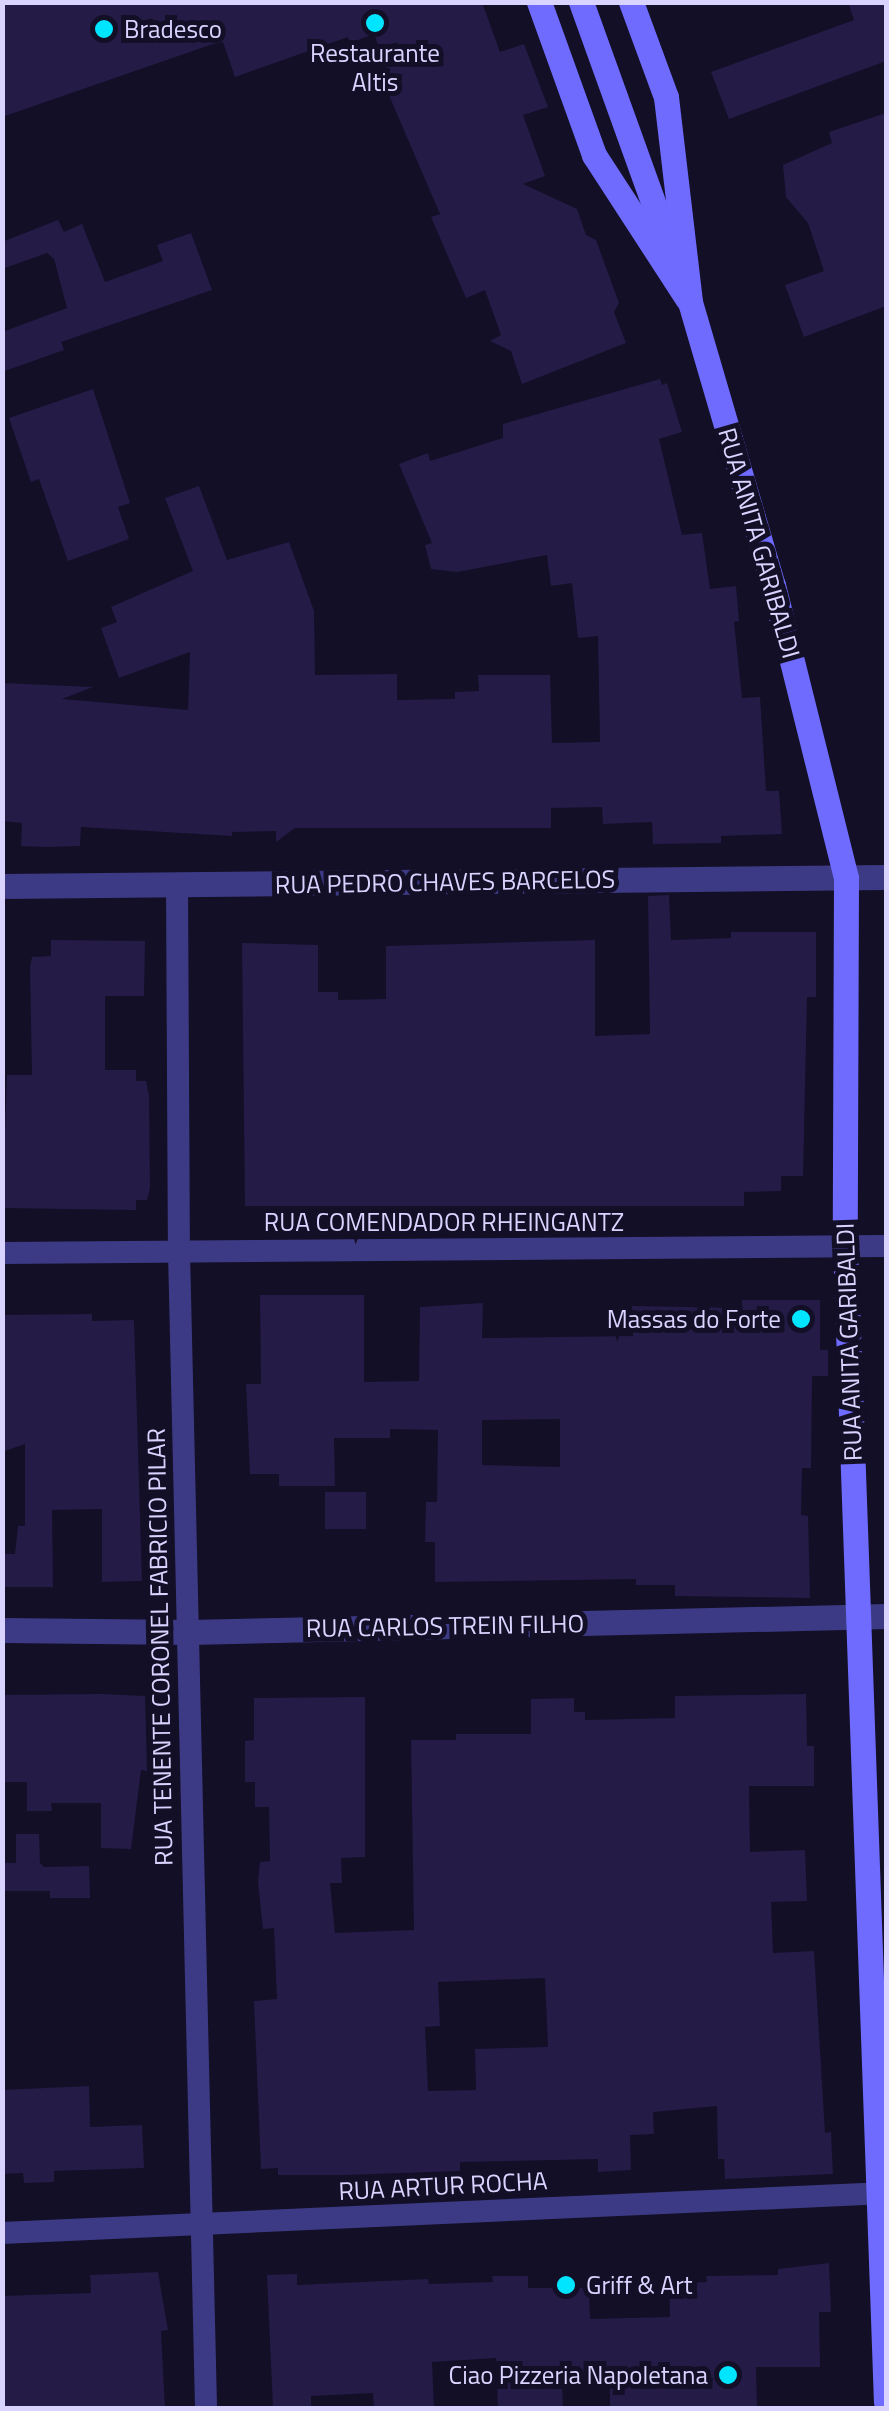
<!DOCTYPE html>
<style>
body{margin:0}
#map{position:relative;width:889px;height:2411px;overflow:hidden;background:#130f26;font-family:"Titillium Web",sans-serif}
div>[style]{position:absolute}
[style*='--x']{left:calc(var(--x)*1px);top:calc(var(--y)*1px);width:calc(var(--w)*1px);rotate:calc(var(--a)*1deg)}
.building>*{inset:0;background:#241b47}
.minor>*{height:22px;margin:-11px;padding:0 11px;transform-origin:11px;border-radius:11px;background:#3d3a85}
.tertiary>*{height:25px;margin:-12.5px;padding:0 12.5px;transform-origin:12.5px;border-radius:12.5px;background:#3d3a85}
.secondary>*{height:25px;margin:-12.5px;padding:0 12.5px;transform-origin:12.5px;border-radius:12.5px;background:#6f6bff}
.dots>*{width:28px;height:28px;translate:-50% -50%;box-sizing:border-box;border:5px solid #130f26;border-radius:50%}
span{translate:-50% -50%;white-space:nowrap;text-align:center;line-height:1.15;-webkit-text-stroke:10px #130f26;paint-order:stroke}
.poi-label{font-size:25px;color:#d9d4ff}
.left{translate:0 -50%;text-align:left}
.right{translate:-100% -50%;text-align:right}
.street-label{font-size:25px;color:#d9d4ff}
.frame{position:absolute;inset:0;border:5px solid #d9d4ff;pointer-events:none}
</style>
<div id="map">
<div class="building">
<div style="clip-path:polygon(2px 2px,482px 2px,500px 52px,524px 44px,548px 107px,523px 115px,545px 176px,523px 184px,577px 209px,586px 235px,596px 240px,619px 303px,614px 312px,626px 343px,522px 384px,511px 351px,490px 341px,501px 335px,485px 290px,466px 298px,431px 217px,440px 214px,388px 93px,395px 91px,374px 34px,350px 43px,348px 37px,235px 77px,223px 42px,210px 45px,2px 117px)"></div>
<div style="clip-path:polygon(848px 2px,886px 2px,886px 61px,729px 119px,711px 72px,854px 20px)"></div>
<div style="clip-path:polygon(886px 113px,886px 306px,804px 337px,785px 285px,824px 271px,808px 223px,786px 197px,783px 165px,832px 143px,829px 132px)"></div>
<div style="clip-path:polygon(58px 220px,64px 232px,82px 224px,105px 282px,163px 261px,157px 245px,191px 233px,212px 290px,61px 342px,64px 350px,2px 372px,2px 332px,67px 308px,54px 259px,47px 253px,2px 269px,2px 242px)"></div>
<div style="clip-path:polygon(660px 379px,662px 385px,667px 383px,682px 432px,659px 439px,682px 535px,702px 533px,710px 589px,736px 586px,739px 621px,734px 622px,742px 698px,760px 697px,766px 791px,779px 791px,782px 834px,721px 836px,721px 843px,653px 844px,652px 822px,603px 824px,602px 807px,551px 808px,551px 828px,295px 828px,276px 842px,276px 831px,232px 832px,232px 836px,81px 827px,80px 846px,46px 847px,21px 846px,22px 823px,2px 821px,2px 683px,93px 687px,62px 699px,188px 710px,190px 652px,119px 678px,101px 628px,117px 622px,111px 607px,193px 571px,165px 498px,199px 486px,227px 560px,289px 542px,314px 611px,315px 675px,397px 674px,397px 700px,455px 699px,455px 692px,479px 691px,478px 675px,550px 675px,552px 743px,600px 742px,598px 636px,578px 638px,572px 583px,551px 586px,547px 555px,457px 572px,431px 569px,425px 545px,432px 543px,399px 464px,428px 453px,430px 461px,503px 438px,503px 424px)"></div>
<div style="clip-path:polygon(93px 389px,130px 503px,118px 507px,129px 539px,68px 561px,39px 479px,31px 482px,9px 418px)"></div>
<div style="clip-path:polygon(669px 895px,671px 940px,731px 938px,731px 932px,816px 932px,816px 997px,807px 997px,803px 1176px,781px 1176px,781px 1191px,744px 1192px,744px 1206px,245px 1206px,242px 943px,318px 945px,318px 992px,338px 992px,338px 1000px,386px 999px,386px 946px,595px 940px,595px 1036px,650px 1034px,648px 896px)"></div>
<div style="clip-path:polygon(51px 940px,145px 941px,144px 996px,105px 996px,105px 1070px,136px 1070px,136px 1081px,146px 1081px,149px 1095px,150px 1188px,147px 1200px,136px 1200px,136px 1210px,2px 1208px,7px 1075px,32px 1075px,30px 967px,32px 957px,51px 956px)"></div>
<div style="clip-path:polygon(evenodd,260px 1295px,364px 1295px,364px 1382px,419px 1381px,420px 1307px,483px 1303px,482px 1338px,633px 1336px,632px 1306px,742px 1308px,742px 1300px,820px 1300px,820px 1350px,828px 1350px,828px 1376px,812px 1376px,811px 1468px,802px 1468px,801px 1515px,808px 1516px,810px 1598px,675px 1596px,675px 1585px,636px 1585px,636px 1579px,435px 1582px,435px 1542px,425px 1542px,426px 1502px,437px 1502px,438px 1430px,390px 1429px,390px 1438px,334px 1438px,335px 1486px,279px 1486px,279px 1474px,250px 1474px,246px 1384px,261px 1384px,260px 1295px,560px 1419px,560px 1467px,482px 1465px,482px 1420px,560px 1419px)"></div>
<div style="clip-path:polygon(92px 1314px,92px 1321px,134px 1320px,142px 1581px,102px 1582px,102px 1509px,52px 1510px,53px 1587px,3px 1587px,3px 1554px,15px 1554px,18px 1526px,25px 1526px,25px 1444px,2px 1452px,2px 1315px)"></div>
<div style="clip-path:polygon(325px 1492px,366px 1492px,366px 1529px,325px 1529px)"></div>
<div style="clip-path:polygon(102px 1694px,145px 1696px,147px 1771px,141px 1770px,131px 1849px,101px 1848px,101px 1803px,51px 1803px,52px 1811px,27px 1811px,27px 1782px,2px 1782px,2px 1695px)"></div>
<div style="clip-path:polygon(evenodd,806px 1694px,807px 1746px,814px 1746px,814px 1786px,749px 1786px,750px 1852px,805px 1850px,807px 1901px,771px 1902px,773px 1953px,814px 1951px,825px 2133px,831px 2132px,833px 2174px,725px 2179px,724px 2159px,718px 2159px,717px 2106px,653px 2112px,654px 2134px,630px 2135px,631px 2170px,598px 2172px,598px 2159px,460px 2162px,460px 2171px,345px 2175px,278px 2175px,278px 2168px,261px 2169px,254px 2001px,277px 1999px,274px 1928px,263px 1929px,258px 1882px,260px 1862px,270px 1861px,269px 1807px,255px 1807px,255px 1782px,245px 1782px,245px 1741px,254px 1740px,254px 1698px,365px 1697px,365px 1857px,341px 1858px,342px 1883px,330px 1883px,335px 1933px,414px 1930px,411px 1740px,456px 1740px,456px 1734px,531px 1734px,531px 1699px,574px 1698px,574px 1712px,585px 1712px,585px 1720px,675px 1718px,675px 1696px,806px 1694px,545px 1978px,548px 2047px,475px 2049px,476px 2090px,428px 2091px,425px 2027px,440px 2026px,438px 1982px,545px 1978px)"></div>
<div style="clip-path:polygon(16px 1834px,39px 1834px,40px 1863px,44px 1867px,89px 1866px,90px 1898px,50px 1898px,50px 1891px,4px 1891px,4px 1863px,16px 1863px)"></div>
<div style="clip-path:polygon(89px 2086px,90px 2127px,142px 2125px,144px 2168px,54px 2171px,54px 2182px,24px 2183px,23px 2173px,2px 2174px,2px 2090px)"></div>
<div style="clip-path:polygon(829px 2263px,831px 2312px,819px 2312px,820px 2367px,756px 2367px,757px 2408px,610px 2408px,610px 2381px,562px 2382px,563px 2408px,498px 2408px,496px 2358px,432px 2362px,434px 2408px,374px 2408px,373px 2393px,311px 2396px,311px 2408px,273px 2408px,267px 2275px,297px 2274px,297px 2285px,428px 2279px,429px 2284px,493px 2282px,492px 2276px,528px 2276px,528px 2288px,589px 2288px,590px 2319px,670px 2317px,669px 2284px,707px 2282px,706px 2276px,778px 2275px,778px 2269px)"></div>
<div style="clip-path:polygon(158px 2272px,168px 2330px,161px 2331px,165px 2408px,2px 2408px,2px 2296px,91px 2293px,90px 2275px)"></div>
</div>
<div class="minor">
<div style="--x:177;--y:884;--w:368;--a:89.7"></div>
<div style="--x:179;--y:1252;--w:1156;--a:88.66"></div>
<div style="--x:2;--y:1253;--w:884;--a:-0.45"></div>
<div style="--x:2;--y:2233;--w:885;--a:-2.59"></div>
</div>
<div class="tertiary">
<div style="--x:2;--y:886;--w:884;--a:-0.58"></div>
<div style="--x:2;--y:1630;--w:186;--a:0.6"></div>
<div style="--x:188;--y:1632;--w:698;--a:-1.31"></div>
</div>
<div class="secondary">
<div style="--x:539;--y:2;--w:163;--a:70.2"></div>
<div style="--x:594;--y:155;--w:171;--a:57"></div>
<div style="--x:581;--y:2;--w:274;--a:70.2"></div>
<div style="--x:631;--y:2;--w:101;--a:69.8"></div>
<div style="--x:666;--y:97;--w:206;--a:83.3"></div>
<div style="--x:690;--y:302;--w:295;--a:73.7"></div>
<div style="--x:773;--y:585;--w:302;--a:76"></div>
<div style="--x:846;--y:878;--w:368;--a:90.2"></div>
<div style="--x:845;--y:1246;--w:1157;--a:87.97"></div>
</div>
<div class="dots">
<div style="left:375px;top:23px;background:#00e5ff"></div>
<div style="left:104px;top:29px;background:#00e5ff"></div>
<div style="left:801px;top:1319px;background:#00e5ff"></div>
<div style="left:566px;top:2285px;background:#00e5ff"></div>
<div style="left:728px;top:2375px;background:#00e5ff"></div>
</div>
<div class="poi-label">
<span class="left" style="left:124px;top:29px">Bradesco</span>
<span style="left:375px;top:68px">Restaurante<br>Altis</span>
<span class="right" style="left:781px;top:1319px">Massas do Forte</span>
<span class="left" style="left:586px;top:2285px">Griff &amp; Art</span>
<span class="right" style="left:708px;top:2375px">Ciao Pizzeria Napoletana</span>
</div>
<div class="street-label">
<span style="left:759px;top:543px;rotate:74deg">RUA ANITA GARIBALDI</span>
<span style="left:445px;top:882px;rotate:-1deg">RUA PEDRO CHAVES BARCELOS</span>
<span style="left:444px;top:1222px">RUA COMENDADOR RHEINGANTZ</span>
<span style="left:849px;top:1342px;rotate:-92deg">RUA ANITA GARIBALDI</span>
<span style="left:445px;top:1626px;rotate:-1deg">RUA CARLOS TREIN FILHO</span>
<span style="left:160px;top:1647px;rotate:-91deg">RUA TENENTE CORONEL FABRICIO PILAR</span>
<span style="left:443px;top:2186px;rotate:-3deg">RUA ARTUR ROCHA</span>
</div>
<div class="frame"></div>
</div>
